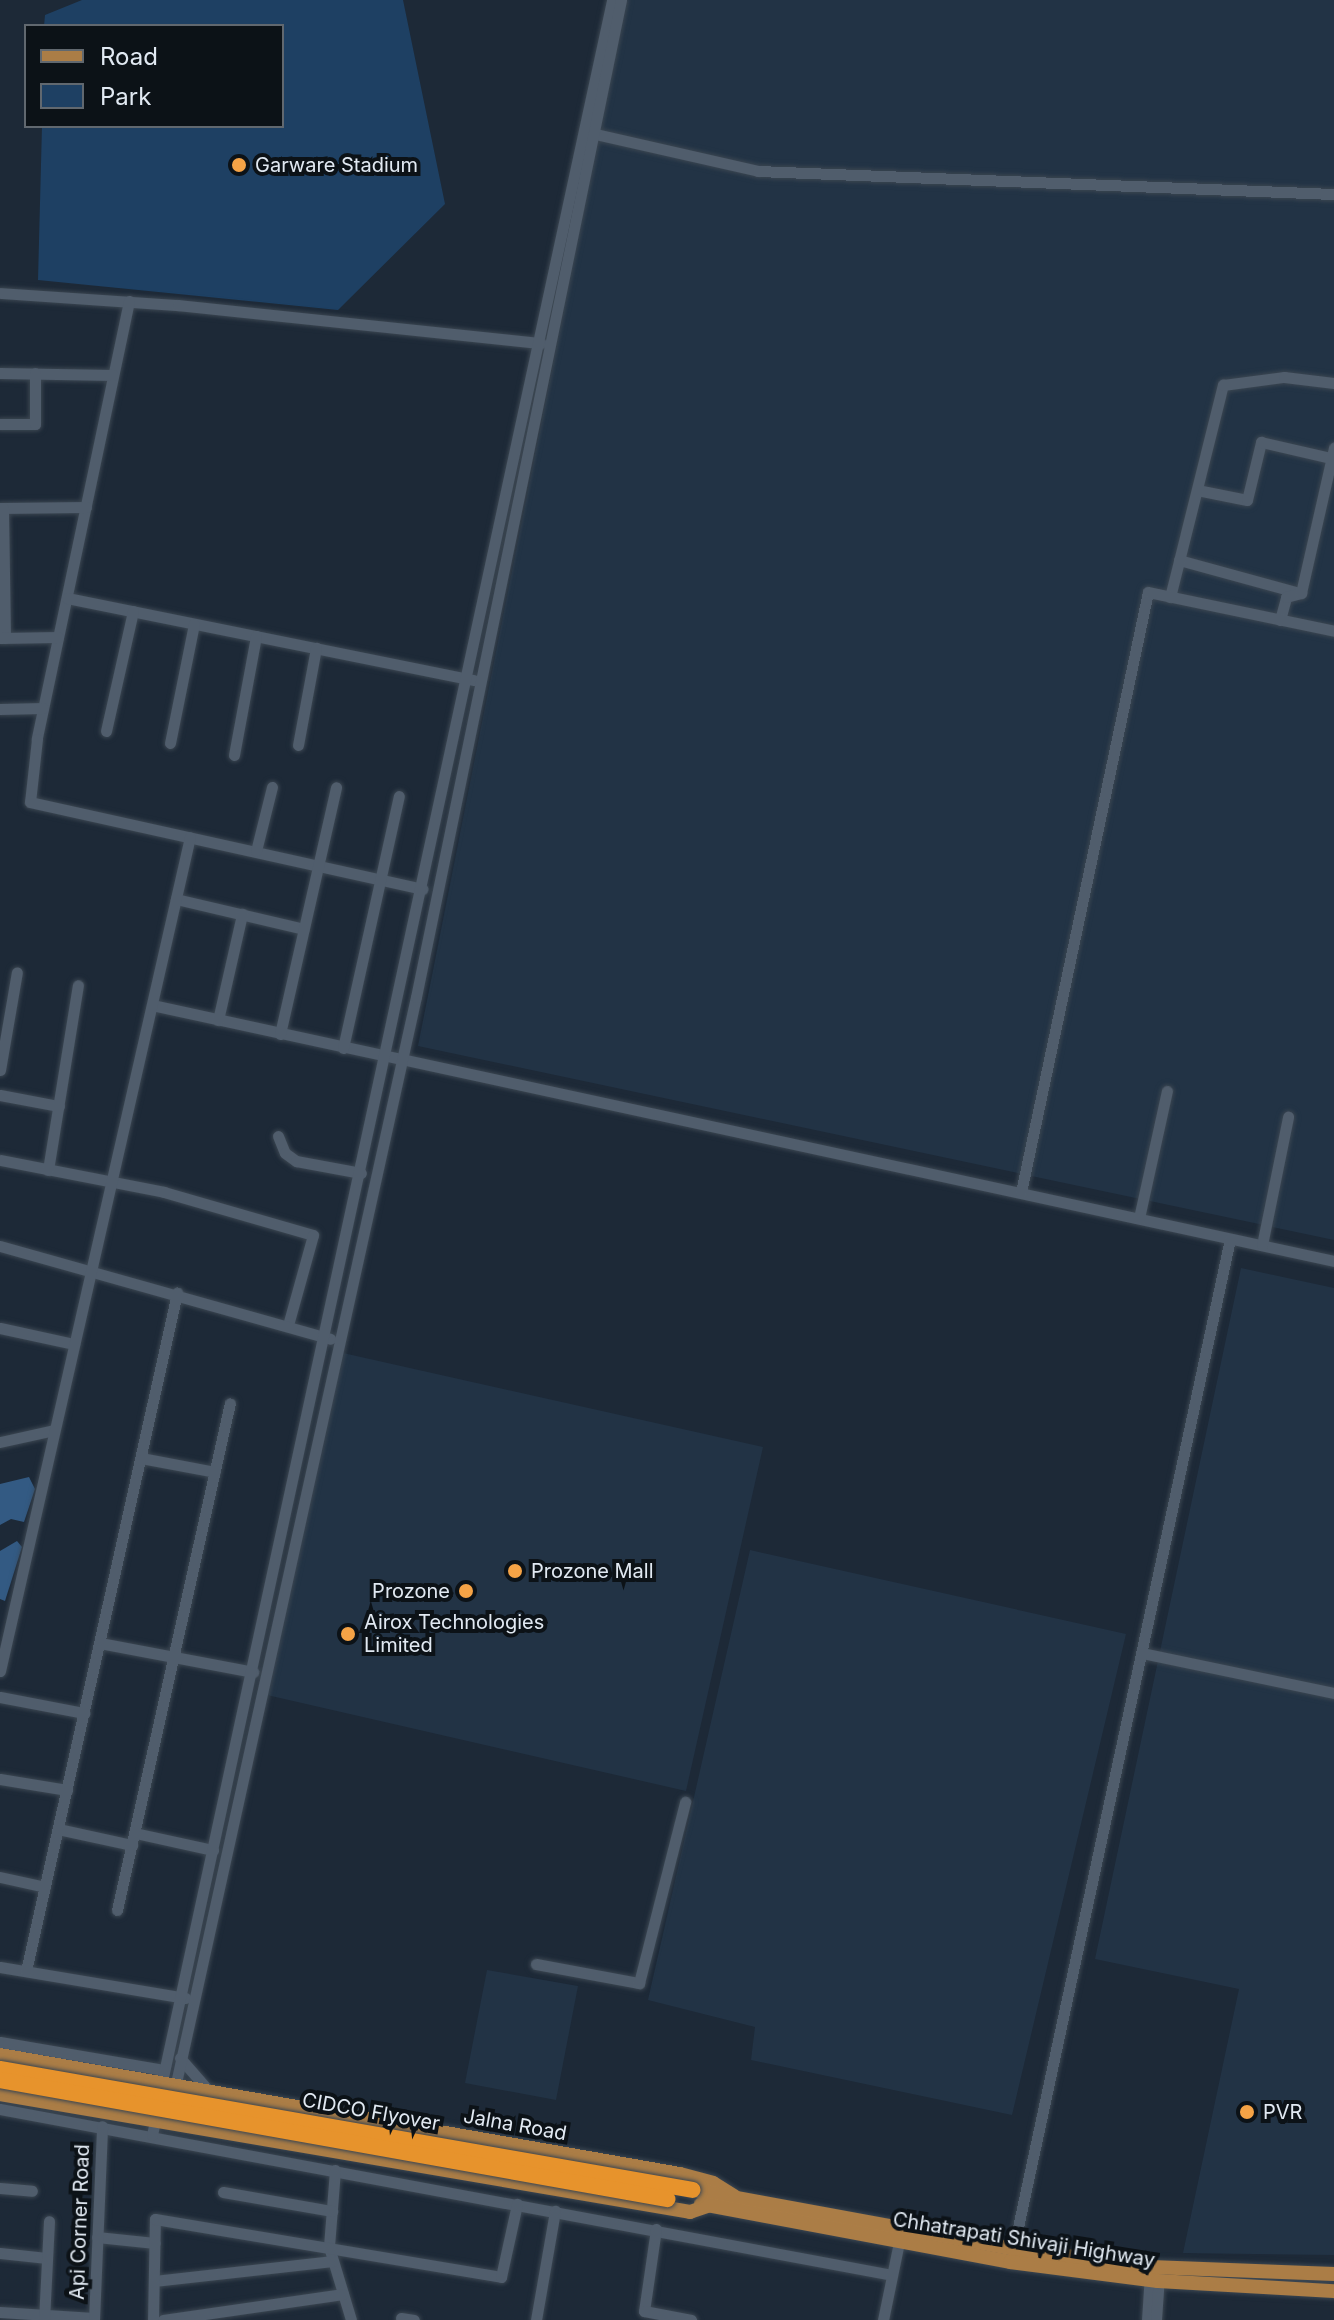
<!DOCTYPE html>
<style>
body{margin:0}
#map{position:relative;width:1334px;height:2320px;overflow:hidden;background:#1d2937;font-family:Inter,sans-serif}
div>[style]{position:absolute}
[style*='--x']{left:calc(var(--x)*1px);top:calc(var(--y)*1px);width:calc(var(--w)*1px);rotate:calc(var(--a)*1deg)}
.built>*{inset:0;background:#223345}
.green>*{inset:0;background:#1e4063}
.forest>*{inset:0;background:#335a83}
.roads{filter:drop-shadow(0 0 2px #3b4651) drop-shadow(0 0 2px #3b4651)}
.minor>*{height:11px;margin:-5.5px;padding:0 5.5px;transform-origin:5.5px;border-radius:5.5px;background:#505d6c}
.major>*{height:14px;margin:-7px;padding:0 7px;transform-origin:7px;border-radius:7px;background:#ab7d46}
.bridges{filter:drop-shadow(0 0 2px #3b4651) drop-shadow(0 0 2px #3b4651)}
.highway-bridge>*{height:16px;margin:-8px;padding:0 8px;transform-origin:8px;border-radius:8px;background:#e7932c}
.dots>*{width:22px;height:22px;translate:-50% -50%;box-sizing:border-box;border:4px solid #0c1217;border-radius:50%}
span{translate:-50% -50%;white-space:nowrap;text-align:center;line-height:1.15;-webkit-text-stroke:8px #0c1217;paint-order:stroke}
.poi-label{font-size:20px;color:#e1e9f2}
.left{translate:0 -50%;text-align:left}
.right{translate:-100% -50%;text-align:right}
.street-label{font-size:20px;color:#e1e9f2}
.legend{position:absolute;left:24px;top:24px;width:260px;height:104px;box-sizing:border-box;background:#0c1217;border:2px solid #61686f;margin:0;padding:10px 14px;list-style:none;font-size:24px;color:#e1e9f2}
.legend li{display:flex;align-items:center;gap:16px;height:40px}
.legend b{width:40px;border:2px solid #61686f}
</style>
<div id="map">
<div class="built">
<div style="clip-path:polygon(625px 0,1334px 0,1334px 1240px,418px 1046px)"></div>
<div style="clip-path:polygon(1241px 1268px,1334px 1288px,1334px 2255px,1183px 2253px,1239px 1989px,1095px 1959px)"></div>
<div style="clip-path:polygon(343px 1353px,763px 1447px,686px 1791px,267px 1695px)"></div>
<div style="clip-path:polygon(750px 1550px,1126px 1634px,1012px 2115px,751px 2060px,755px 2027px,648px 2000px)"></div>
<div style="clip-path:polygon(487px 1970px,578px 1986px,556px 2100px,465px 2083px)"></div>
</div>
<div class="green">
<div style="clip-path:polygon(82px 0,403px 0,445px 204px,338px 310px,38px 280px,42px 126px,282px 126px,282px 26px,44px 26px,45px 15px)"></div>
</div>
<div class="forest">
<div style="clip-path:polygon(29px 1477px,35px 1489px,24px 1522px,11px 1519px,0 1525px,0 1484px)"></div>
<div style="clip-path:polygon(17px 1541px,22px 1547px,5px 1601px,0 1599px,0 1551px)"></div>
</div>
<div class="roads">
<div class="minor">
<div style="--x:587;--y:132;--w:175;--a:12.8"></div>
<div style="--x:758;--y:171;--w:576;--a:2.29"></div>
<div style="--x:0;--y:293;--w:178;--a:3.9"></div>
<div style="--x:178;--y:305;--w:365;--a:6"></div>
<div style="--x:129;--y:301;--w:448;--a:101.9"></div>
<div style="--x:37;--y:739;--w:63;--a:96.3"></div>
<div style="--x:30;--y:802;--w:402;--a:12.5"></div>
<div style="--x:0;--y:373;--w:113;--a:1"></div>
<div style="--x:0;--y:424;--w:35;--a:0"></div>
<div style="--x:35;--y:424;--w:51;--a:-90"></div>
<div style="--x:1197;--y:490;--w:51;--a:11.3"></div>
<div style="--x:1247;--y:500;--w:60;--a:-76.4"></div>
<div style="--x:1261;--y:442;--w:72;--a:12.9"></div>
<div style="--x:0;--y:508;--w:86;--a:-0.7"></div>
<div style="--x:3;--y:508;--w:130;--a:89.1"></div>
<div style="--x:1179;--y:560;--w:125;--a:15.3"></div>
<div style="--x:1170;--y:597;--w:219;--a:-76"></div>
<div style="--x:1223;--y:385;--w:62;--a:-7.5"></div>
<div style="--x:1284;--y:377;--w:50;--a:6.8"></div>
<div style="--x:67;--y:598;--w:415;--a:11.4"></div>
<div style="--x:1280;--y:620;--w:24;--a:-75"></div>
<div style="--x:1286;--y:597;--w:16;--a:-15"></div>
<div style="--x:1301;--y:593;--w:149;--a:-77.2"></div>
<div style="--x:0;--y:638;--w:58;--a:-1"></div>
<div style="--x:0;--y:709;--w:43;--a:-1.3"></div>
<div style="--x:106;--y:731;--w:123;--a:-77.3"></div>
<div style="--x:170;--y:743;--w:121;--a:-78.6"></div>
<div style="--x:298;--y:745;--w:99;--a:-79.5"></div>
<div style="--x:234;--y:755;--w:121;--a:-79.5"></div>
<div style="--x:256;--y:851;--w:66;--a:-76"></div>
<div style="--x:176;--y:899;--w:131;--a:13.2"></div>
<div style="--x:152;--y:1005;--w:1209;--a:12.22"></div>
<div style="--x:218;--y:1020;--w:109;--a:-77.2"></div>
<div style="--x:280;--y:1034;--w:253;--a:-77.2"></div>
<div style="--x:343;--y:1048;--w:258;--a:-77.5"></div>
<div style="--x:0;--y:1070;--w:99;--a:-80.2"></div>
<div style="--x:0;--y:1095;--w:60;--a:10.6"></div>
<div style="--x:278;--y:1136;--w:18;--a:68"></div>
<div style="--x:285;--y:1153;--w:14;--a:36"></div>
<div style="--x:296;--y:1161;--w:66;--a:10.5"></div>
<div style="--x:0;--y:1160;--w:167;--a:11"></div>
<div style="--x:164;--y:1192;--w:155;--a:16.1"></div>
<div style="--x:313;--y:1235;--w:93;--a:105.5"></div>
<div style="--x:48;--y:1170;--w:187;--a:-80.8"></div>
<div style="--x:1021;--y:1192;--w:613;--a:-78.05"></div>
<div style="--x:1148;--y:592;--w:190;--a:11.8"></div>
<div style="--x:1139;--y:1218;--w:130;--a:-77.6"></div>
<div style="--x:1262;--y:1245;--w:131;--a:-78.5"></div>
<div style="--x:0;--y:1246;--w:343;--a:15.7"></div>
<div style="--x:0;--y:1328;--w:76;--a:12.2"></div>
<div style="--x:0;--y:1442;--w:55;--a:-12.5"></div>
<div style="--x:141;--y:1458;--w:75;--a:10.7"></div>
<div style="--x:100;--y:1643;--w:156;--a:10.7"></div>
<div style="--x:1142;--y:1653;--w:196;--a:11.8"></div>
<div style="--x:0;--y:1671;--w:855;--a:-77.17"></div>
<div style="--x:0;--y:1697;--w:86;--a:10.8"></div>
<div style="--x:0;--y:1779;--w:68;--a:9.3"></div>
<div style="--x:58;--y:1829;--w:76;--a:12.2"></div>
<div style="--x:135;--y:1833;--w:80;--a:12.3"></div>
<div style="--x:0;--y:1877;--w:46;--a:12.5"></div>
<div style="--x:117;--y:1910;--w:519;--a:-77.44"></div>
<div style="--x:536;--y:1964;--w:105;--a:10.5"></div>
<div style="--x:639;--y:1983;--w:187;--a:-75.7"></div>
<div style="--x:0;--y:1967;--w:188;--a:9.5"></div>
<div style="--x:26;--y:1971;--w:695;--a:-77.44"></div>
<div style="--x:0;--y:2042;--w:166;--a:9.7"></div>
<div style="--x:180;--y:2058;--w:44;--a:48.7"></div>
<div style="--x:160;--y:2091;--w:2139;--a:-77.8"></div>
<div style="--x:174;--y:2092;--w:1121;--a:-77.54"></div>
<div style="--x:416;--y:997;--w:1018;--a:-78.38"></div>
<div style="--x:0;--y:2109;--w:907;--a:10.54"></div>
<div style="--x:152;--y:2135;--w:19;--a:-78"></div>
<div style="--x:335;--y:2170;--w:77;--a:94.5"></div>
<div style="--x:329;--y:2247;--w:76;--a:73.2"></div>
<div style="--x:0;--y:2188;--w:32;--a:5"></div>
<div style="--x:223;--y:2192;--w:111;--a:9.9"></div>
<div style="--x:656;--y:2229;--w:83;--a:98.3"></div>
<div style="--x:644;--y:2311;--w:48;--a:10.8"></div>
<div style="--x:97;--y:2237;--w:58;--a:5.9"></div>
<div style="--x:0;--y:2253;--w:47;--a:6.1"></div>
<div style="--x:1012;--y:2255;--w:1039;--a:-77.89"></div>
<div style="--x:154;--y:2281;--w:180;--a:-6.4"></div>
<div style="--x:0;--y:2312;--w:94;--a:3.7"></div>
<div style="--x:401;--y:2318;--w:13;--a:9"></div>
<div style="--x:44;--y:2320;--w:99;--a:-87.1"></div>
<div style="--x:94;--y:2320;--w:194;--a:-87.6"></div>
<div style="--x:153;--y:2320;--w:101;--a:-88.9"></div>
<div style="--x:155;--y:2219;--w:351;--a:9.5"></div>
<div style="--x:501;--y:2277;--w:75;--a:-77.6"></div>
<div style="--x:163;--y:2320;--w:182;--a:-8.2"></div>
<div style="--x:536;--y:2320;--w:111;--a:-80.1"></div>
<div style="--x:883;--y:2320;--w:80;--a:-78.4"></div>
<div style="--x:1147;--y:2320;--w:47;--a:-86.3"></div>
<div style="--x:1156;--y:2320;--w:44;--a:-86.1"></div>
</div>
<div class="major">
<div style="--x:0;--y:2055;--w:690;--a:9.93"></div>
<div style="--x:680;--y:2174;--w:34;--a:15"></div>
<div style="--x:713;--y:2183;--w:25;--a:32"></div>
<div style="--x:0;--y:2094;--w:700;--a:9.7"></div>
<div style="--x:690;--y:2212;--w:21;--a:-19"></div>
<div style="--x:693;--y:2190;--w:325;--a:10.4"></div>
<div style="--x:1013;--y:2249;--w:139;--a:7.4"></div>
<div style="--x:1151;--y:2267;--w:183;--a:2.2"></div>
<div style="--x:701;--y:2204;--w:314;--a:10.6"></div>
<div style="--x:1010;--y:2262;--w:149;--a:7.3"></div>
<div style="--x:1158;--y:2281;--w:176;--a:3.3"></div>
</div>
</div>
<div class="bridges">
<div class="highway-bridge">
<div style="--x:0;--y:2069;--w:703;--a:9.9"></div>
<div style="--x:0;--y:2080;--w:678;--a:10.12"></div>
</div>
</div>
<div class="dots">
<div style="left:239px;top:165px;background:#f5a346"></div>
<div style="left:515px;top:1571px;background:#f5a346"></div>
<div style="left:466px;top:1591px;background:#f5a346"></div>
<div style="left:348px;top:1634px;background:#f5a346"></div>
<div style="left:1247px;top:2112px;background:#f5a346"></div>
</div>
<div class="poi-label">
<span class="left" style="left:255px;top:165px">Garware Stadium</span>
<span class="left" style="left:531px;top:1571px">Prozone Mall</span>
<span class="right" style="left:450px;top:1591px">Prozone</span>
<span class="left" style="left:364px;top:1634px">Airox Technologies<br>Limited</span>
<span class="left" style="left:1263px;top:2112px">PVR</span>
</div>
<div class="street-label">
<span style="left:371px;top:2112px;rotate:10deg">CIDCO Flyover</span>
<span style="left:515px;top:2125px;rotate:10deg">Jalna Road</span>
<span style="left:80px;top:2222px;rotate:-88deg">Api Corner Road</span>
<span style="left:1024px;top:2240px;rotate:9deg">Chhatrapati Shivaji Highway</span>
</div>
<ul class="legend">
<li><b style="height:10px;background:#ab7d46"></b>Road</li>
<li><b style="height:22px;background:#1e4063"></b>Park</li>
</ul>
</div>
